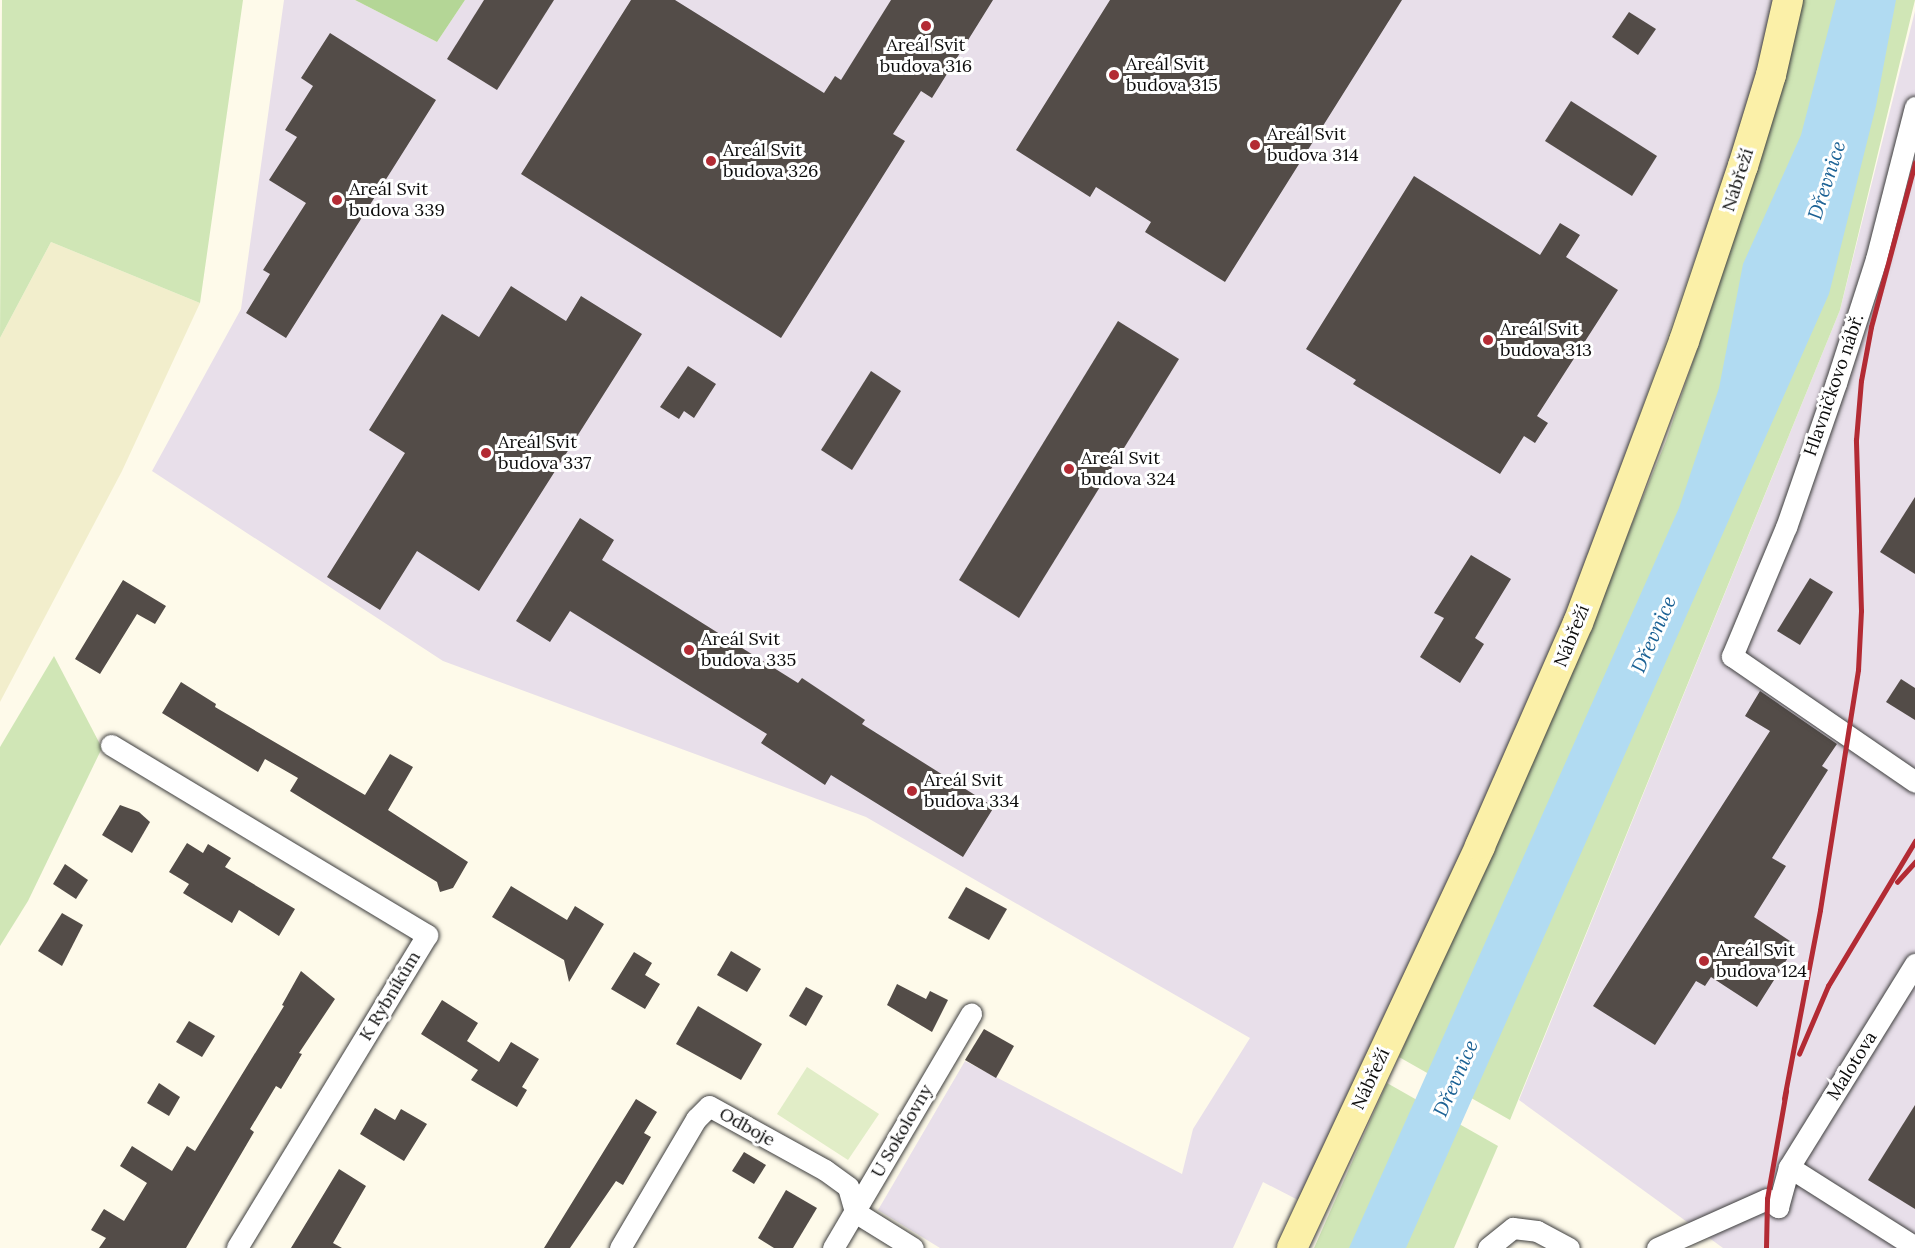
<!DOCTYPE html>
<meta charset="utf-8">
<style>
body{margin:0}
#map{position:relative;width:1915px;height:1248px;overflow:hidden;background:#fefaea;font-family:Lora,serif}
div>[style]{position:absolute}
[style*='--x']{left:calc(var(--x)*1px);top:calc(var(--y)*1px);width:calc(var(--w)*1px);rotate:calc(var(--a)*1deg)}
.industrial>*{inset:0;background:#e8dfea}
.farmland>*{inset:0;background:#f2eecc}
.green>*{inset:0;background:#d0e6b6}
.forest>*{inset:0;background:#b4d696}
.pitch>*{inset:0;background:#e1edc7}
.water>*{inset:0;background:#b1dbf2}
.building>*{inset:0;background:#534c48}
.roads{filter:drop-shadow(0 0 2px #3e3e3e) drop-shadow(0 0 2px #3e3e3e)}
.street>*{height:21px;margin:-10.5px;padding:0 10.5px;transform-origin:10.5px;border-radius:10.5px;background:#fff}
.secondary>*{height:30px;margin:-15px;padding:0 15px;transform-origin:15px;border-radius:15px;background:#fbf0a8}
.rail>*{height:4.5px;margin:-2.25px;padding:0 2.25px;transform-origin:2.25px;border-radius:2.25px;background:#b32b34}
.dots>*{width:16px;height:16px;translate:-50% -50%;box-sizing:border-box;border:3px solid #fff;border-radius:50%}
span{translate:-50% -50%;white-space:nowrap;text-align:center;line-height:1.15;-webkit-text-stroke:6px #fff;paint-order:stroke}
.poi-label{font-size:18px;color:#0b0b0b}
.left{translate:0 -50%;text-align:left}
.street-label{font-size:18px;color:#0b0b0b}
.water-label{font-size:20px;color:#1c6295;font-style:italic}
</style>
<div id="map">
<div class="industrial">
<div style="clip-path:polygon(284px 0,355px 0,437px 42px,465px 0,1773px 0,1755px 89px,1581px 580px,1443px 897px,1298px 1200px,1263px 1182px,1233px 1248px,940px 1248px,878px 1210px,965px 1061px,1182px 1174px,1193px 1129px,1250px 1038px,866px 817px,443px 661px,152px 471px,241px 309px)"></div>
<div style="clip-path:polygon(1915px 11px,1915px 1248px,1723px 1248px,1519px 1100px,1840px 310px)"></div>
</div>
<div class="farmland">
<div style="clip-path:polygon(51px 242px,200px 303px,122px 471px,0 702px,0 338px)"></div>
</div>
<div class="green">
<div style="clip-path:polygon(2px 0,243px 0,200px 303px,51px 242px,0 338px)"></div>
<div style="clip-path:polygon(1802px 0,1915px 0,1840px 310px,1510px 1120px,1399px 1057px,1584px 641px,1666px 441px,1715px 297px)"></div>
<div style="clip-path:polygon(54px 656px,102px 748px,28px 901px,0 946px,0 747px)"></div>
<div style="clip-path:polygon(1387px 1083px,1498px 1146px,1454px 1248px,1314px 1248px)"></div>
</div>
<div class="forest">
<div style="clip-path:polygon(355px 0,465px 0,437px 42px)"></div>
</div>
<div class="pitch">
<div style="clip-path:polygon(807px 1067px,879px 1114px,848px 1160px,777px 1114px)"></div>
</div>
<div class="water">
<div style="clip-path:polygon(1836px 0,1896px 0,1876px 106px,1829px 294px,1406px 1248px,1349px 1248px,1679px 508px,1719px 388px,1743px 264px,1801px 135px)"></div>
</div>
<div class="building">
<div style="clip-path:polygon(484px 0,554px 0,497px 90px,447px 59px)"></div>
<div style="clip-path:polygon(631px 0,675px 0,824px 93px,835px 76px,841px 80px,891px 0,993px 0,932px 98px,921px 91px,893px 134px,905px 141px,781px 338px,521px 174px)"></div>
<div style="clip-path:polygon(1110px 0,1402px 0,1225px 282px,1145px 232px,1151px 222px,1096px 187px,1090px 197px,1016px 150px)"></div>
<div style="clip-path:polygon(1629px 12px,1656px 29px,1638px 55px,1612px 37px)"></div>
<div style="clip-path:polygon(330px 33px,436px 100px,286px 338px,246px 313px,270px 274px,263px 270px,306px 203px,269px 180px,297px 137px,285px 130px,313px 86px,301px 78px)"></div>
<div style="clip-path:polygon(1571px 101px,1657px 156px,1632px 196px,1545px 141px)"></div>
<div style="clip-path:polygon(1414px 176px,1540px 255px,1560px 223px,1580px 235px,1566px 257px,1618px 290px,1537px 416px,1548px 423px,1535px 443px,1524px 436px,1500px 474px,1353px 384px,1356px 380px,1306px 349px)"></div>
<div style="clip-path:polygon(511px 286px,566px 321px,581px 296px,642px 334px,479px 591px,417px 551px,380px 610px,327px 577px,405px 453px,369px 430px,442px 314px,479px 337px)"></div>
<div style="clip-path:polygon(1118px 321px,1179px 359px,1019px 618px,959px 580px)"></div>
<div style="clip-path:polygon(688px 366px,716px 384px,694px 418px,684px 411px,679px 419px,660px 407px)"></div>
<div style="clip-path:polygon(871px 371px,901px 391px,852px 470px,821px 450px)"></div>
<div style="clip-path:polygon(1915px 497px,1915px 574px,1880px 552px)"></div>
<div style="clip-path:polygon(580px 518px,614px 540px,602px 560px,798px 683px,802px 678px,865px 720px,862px 724px,994px 807px,963px 857px,831px 775px,825px 785px,761px 743px,767px 734px,570px 611px,550px 642px,516px 621px)"></div>
<div style="clip-path:polygon(1471px 555px,1511px 579px,1475px 638px,1484px 644px,1460px 683px,1420px 657px,1444px 618px,1434px 613px)"></div>
<div style="clip-path:polygon(1810px 578px,1833px 592px,1800px 645px,1777px 631px)"></div>
<div style="clip-path:polygon(123px 580px,166px 606px,155px 624px,137px 614px,100px 674px,75px 659px)"></div>
<div style="clip-path:polygon(1901px 679px,1915px 688px,1915px 720px,1886px 702px)"></div>
<div style="clip-path:polygon(181px 682px,216px 704px,215px 707px,365px 795px,390px 754px,413px 767px,388px 810px,468px 862px,453px 888px,440px 892px,437px 882px,290px 791px,298px 778px,265px 759px,258px 772px,162px 713px)"></div>
<div style="clip-path:polygon(1760px 691px,1837px 744px,1822px 766px,1828px 770px,1772px 858px,1786px 866px,1754px 917px,1796px 945px,1757px 1007px,1711px 977px,1705px 986px,1696px 981px,1655px 1045px,1593px 1006px,1770px 731px,1745px 716px)"></div>
<div style="clip-path:polygon(120px 805px,139px 812px,150px 822px,132px 853px,102px 835px)"></div>
<div style="clip-path:polygon(187px 843px,203px 853px,208px 844px,231px 858px,225px 867px,295px 909px,279px 936px,239px 910px,232px 923px,183px 893px,189px 884px,169px 872px)"></div>
<div style="clip-path:polygon(65px 864px,88px 880px,76px 899px,53px 884px)"></div>
<div style="clip-path:polygon(511px 886px,567px 920px,575px 906px,604px 924px,569px 982px,564px 960px,492px 917px)"></div>
<div style="clip-path:polygon(966px 887px,1007px 909px,989px 940px,948px 918px)"></div>
<div style="clip-path:polygon(62px 913px,83px 925px,62px 966px,38px 951px)"></div>
<div style="clip-path:polygon(731px 951px,761px 969px,747px 992px,717px 975px)"></div>
<div style="clip-path:polygon(634px 952px,652px 963px,645px 975px,660px 984px,645px 1009px,611px 989px)"></div>
<div style="clip-path:polygon(301px 971px,335px 999px,299px 1053px,302px 1054px,281px 1089px,276px 1086px,250px 1129px,254px 1132px,186px 1248px,99px 1248px,106px 1238px,91px 1230px,102px 1212px,104px 1209px,124px 1221px,147px 1183px,120px 1166px,132px 1146px,172px 1171px,187px 1146px,195px 1151px,284px 1006px,282px 1005px)"></div>
<div style="clip-path:polygon(897px 984px,926px 999px,930px 991px,948px 1000px,932px 1032px,887px 1005px)"></div>
<div style="clip-path:polygon(806px 987px,823px 996px,806px 1026px,789px 1016px)"></div>
<div style="clip-path:polygon(442px 1000px,478px 1023px,467px 1041px,499px 1062px,511px 1042px,539px 1059px,522px 1087px,527px 1090px,517px 1107px,471px 1080px,478px 1070px,421px 1034px)"></div>
<div style="clip-path:polygon(698px 1006px,762px 1044px,741px 1080px,676px 1044px)"></div>
<div style="clip-path:polygon(189px 1021px,215px 1036px,202px 1057px,176px 1042px)"></div>
<div style="clip-path:polygon(984px 1029px,1014px 1046px,996px 1078px,965px 1060px)"></div>
<div style="clip-path:polygon(159px 1083px,180px 1097px,169px 1116px,147px 1103px)"></div>
<div style="clip-path:polygon(636px 1099px,657px 1112px,644px 1133px,651px 1137px,623px 1185px,616px 1181px,570px 1248px,544px 1248px)"></div>
<div style="clip-path:polygon(1915px 1105px,1915px 1209px,1868px 1180px)"></div>
<div style="clip-path:polygon(375px 1108px,395px 1120px,401px 1109px,427px 1124px,404px 1161px,360px 1134px)"></div>
<div style="clip-path:polygon(744px 1152px,766px 1165px,754px 1184px,732px 1171px)"></div>
<div style="clip-path:polygon(339px 1169px,366px 1186px,333px 1243px,342px 1248px,291px 1248px)"></div>
<div style="clip-path:polygon(786px 1190px,817px 1208px,793px 1248px,774px 1248px,758px 1238px)"></div>
</div>
<div class="roads">
<div class="street">
<div style="--x:1915;--y:107;--w:157;--a:104.4"></div>
<div style="--x:1876;--y:259;--w:130;--a:107.9"></div>
<div style="--x:1836;--y:383;--w:152;--a:109.1"></div>
<div style="--x:1786;--y:527;--w:140;--a:112.7"></div>
<div style="--x:1732;--y:656;--w:222;--a:34.5"></div>
<div style="--x:111;--y:745;--w:369;--a:31"></div>
<div style="--x:427;--y:935;--w:366;--a:121.3"></div>
<div style="--x:1789;--y:1167;--w:149;--a:32.4"></div>
<div style="--x:620;--y:1248;--w:150;--a:-59.5"></div>
<div style="--x:696;--y:1119;--w:18;--a:-45"></div>
<div style="--x:709;--y:1106;--w:132;--a:28.9"></div>
<div style="--x:825;--y:1170;--w:29;--a:36"></div>
<div style="--x:848;--y:1187;--w:26;--a:74"></div>
<div style="--x:855;--y:1212;--w:68;--a:31.8"></div>
<div style="--x:833;--y:1248;--w:272;--a:-59.5"></div>
<div style="--x:1488;--y:1248;--w:32;--a:-39"></div>
<div style="--x:1513;--y:1228;--w:24;--a:7"></div>
<div style="--x:1537;--y:1231;--w:36;--a:28"></div>
<div style="--x:1657;--y:1248;--w:120;--a:-24"></div>
<div style="--x:1767;--y:1199;--w:14;--a:36"></div>
<div style="--x:1778;--y:1207;--w:41;--a:-74.6"></div>
<div style="--x:1789;--y:1167;--w:239;--a:-58.2"></div>
</div>
<div class="secondary">
<div style="--x:1292;--y:1248;--w:444;--a:-64.9"></div>
<div style="--x:1480;--y:846;--w:244;--a:-66.3"></div>
<div style="--x:1578;--y:623;--w:301;--a:-69.4"></div>
<div style="--x:1684;--y:341;--w:185;--a:-71.4"></div>
<div style="--x:1743;--y:166;--w:95;--a:-72.9"></div>
<div style="--x:1771;--y:75;--w:77;--a:-77.2"></div>
</div>
</div>
<div class="rail">
<div style="--x:1897;--y:882;--w:27;--a:-48"></div>
<div style="--x:1799;--y:1054;--w:74;--a:-66.9"></div>
<div style="--x:1828;--y:986;--w:169;--a:-59"></div>
<div style="--x:1784;--y:1099;--w:192;--a:-79.2"></div>
<div style="--x:1820;--y:910;--w:243;--a:-81"></div>
<div style="--x:1858;--y:670;--w:59;--a:-87.1"></div>
<div style="--x:1861;--y:611;--w:171;--a:-91.7"></div>
<div style="--x:1856;--y:440;--w:59;--a:-85.2"></div>
<div style="--x:1861;--y:381;--w:55;--a:-79.5"></div>
<div style="--x:1871;--y:327;--w:170;--a:-75"></div>
<div style="--x:1766;--y:1248;--w:49;--a:-88.8"></div>
<div style="--x:1767;--y:1199;--w:110;--a:-80"></div>
</div>
<div class="dots">
<div style="left:926px;top:26px;background:#b32b34"></div>
<div style="left:1114px;top:75px;background:#b32b34"></div>
<div style="left:1255px;top:145px;background:#b32b34"></div>
<div style="left:711px;top:161px;background:#b32b34"></div>
<div style="left:337px;top:200px;background:#b32b34"></div>
<div style="left:1488px;top:340px;background:#b32b34"></div>
<div style="left:486px;top:453px;background:#b32b34"></div>
<div style="left:1069px;top:469px;background:#b32b34"></div>
<div style="left:689px;top:650px;background:#b32b34"></div>
<div style="left:912px;top:791px;background:#b32b34"></div>
<div style="left:1704px;top:961px;background:#b32b34"></div>
</div>
<div class="poi-label">
<span style="left:926px;top:56px">Areál Svit<br>budova 316</span>
<span class="left" style="left:1126px;top:75px">Areál Svit<br>budova 315</span>
<span class="left" style="left:1267px;top:145px">Areál Svit<br>budova 314</span>
<span class="left" style="left:723px;top:161px">Areál Svit<br>budova 326</span>
<span class="left" style="left:349px;top:200px">Areál Svit<br>budova 339</span>
<span class="left" style="left:1500px;top:340px">Areál Svit<br>budova 313</span>
<span class="left" style="left:498px;top:453px">Areál Svit<br>budova 337</span>
<span class="left" style="left:1081px;top:469px">Areál Svit<br>budova 324</span>
<span class="left" style="left:701px;top:650px">Areál Svit<br>budova 335</span>
<span class="left" style="left:924px;top:791px">Areál Svit<br>budova 334</span>
<span class="left" style="left:1716px;top:961px">Areál Svit<br>budova 124</span>
</div>
<div class="street-label">
<span style="left:1738px;top:180px;rotate:-72deg">Nábřeží</span>
<span style="left:1834px;top:385px;rotate:-71deg">Hlavničkovo nábř.</span>
<span style="left:1572px;top:636px;rotate:-68deg">Nábřeží</span>
<span style="left:390px;top:996px;rotate:-59deg">K Rybníkům</span>
<span style="left:1852px;top:1066px;rotate:-58deg">Malotova</span>
<span style="left:1371px;top:1079px;rotate:-65deg">Nábřeží</span>
<span style="left:747px;top:1127px;rotate:29deg">Odboje</span>
<span style="left:902px;top:1131px;rotate:-60deg">U Sokolovny</span>
</div>
<div class="water-label">
<span style="left:1826px;top:180px;rotate:-72deg">Dřevnice</span>
<span style="left:1653px;top:634px;rotate:-66deg">Dřevnice</span>
<span style="left:1455px;top:1078px;rotate:-66deg">Dřevnice</span>
</div>
</div>
